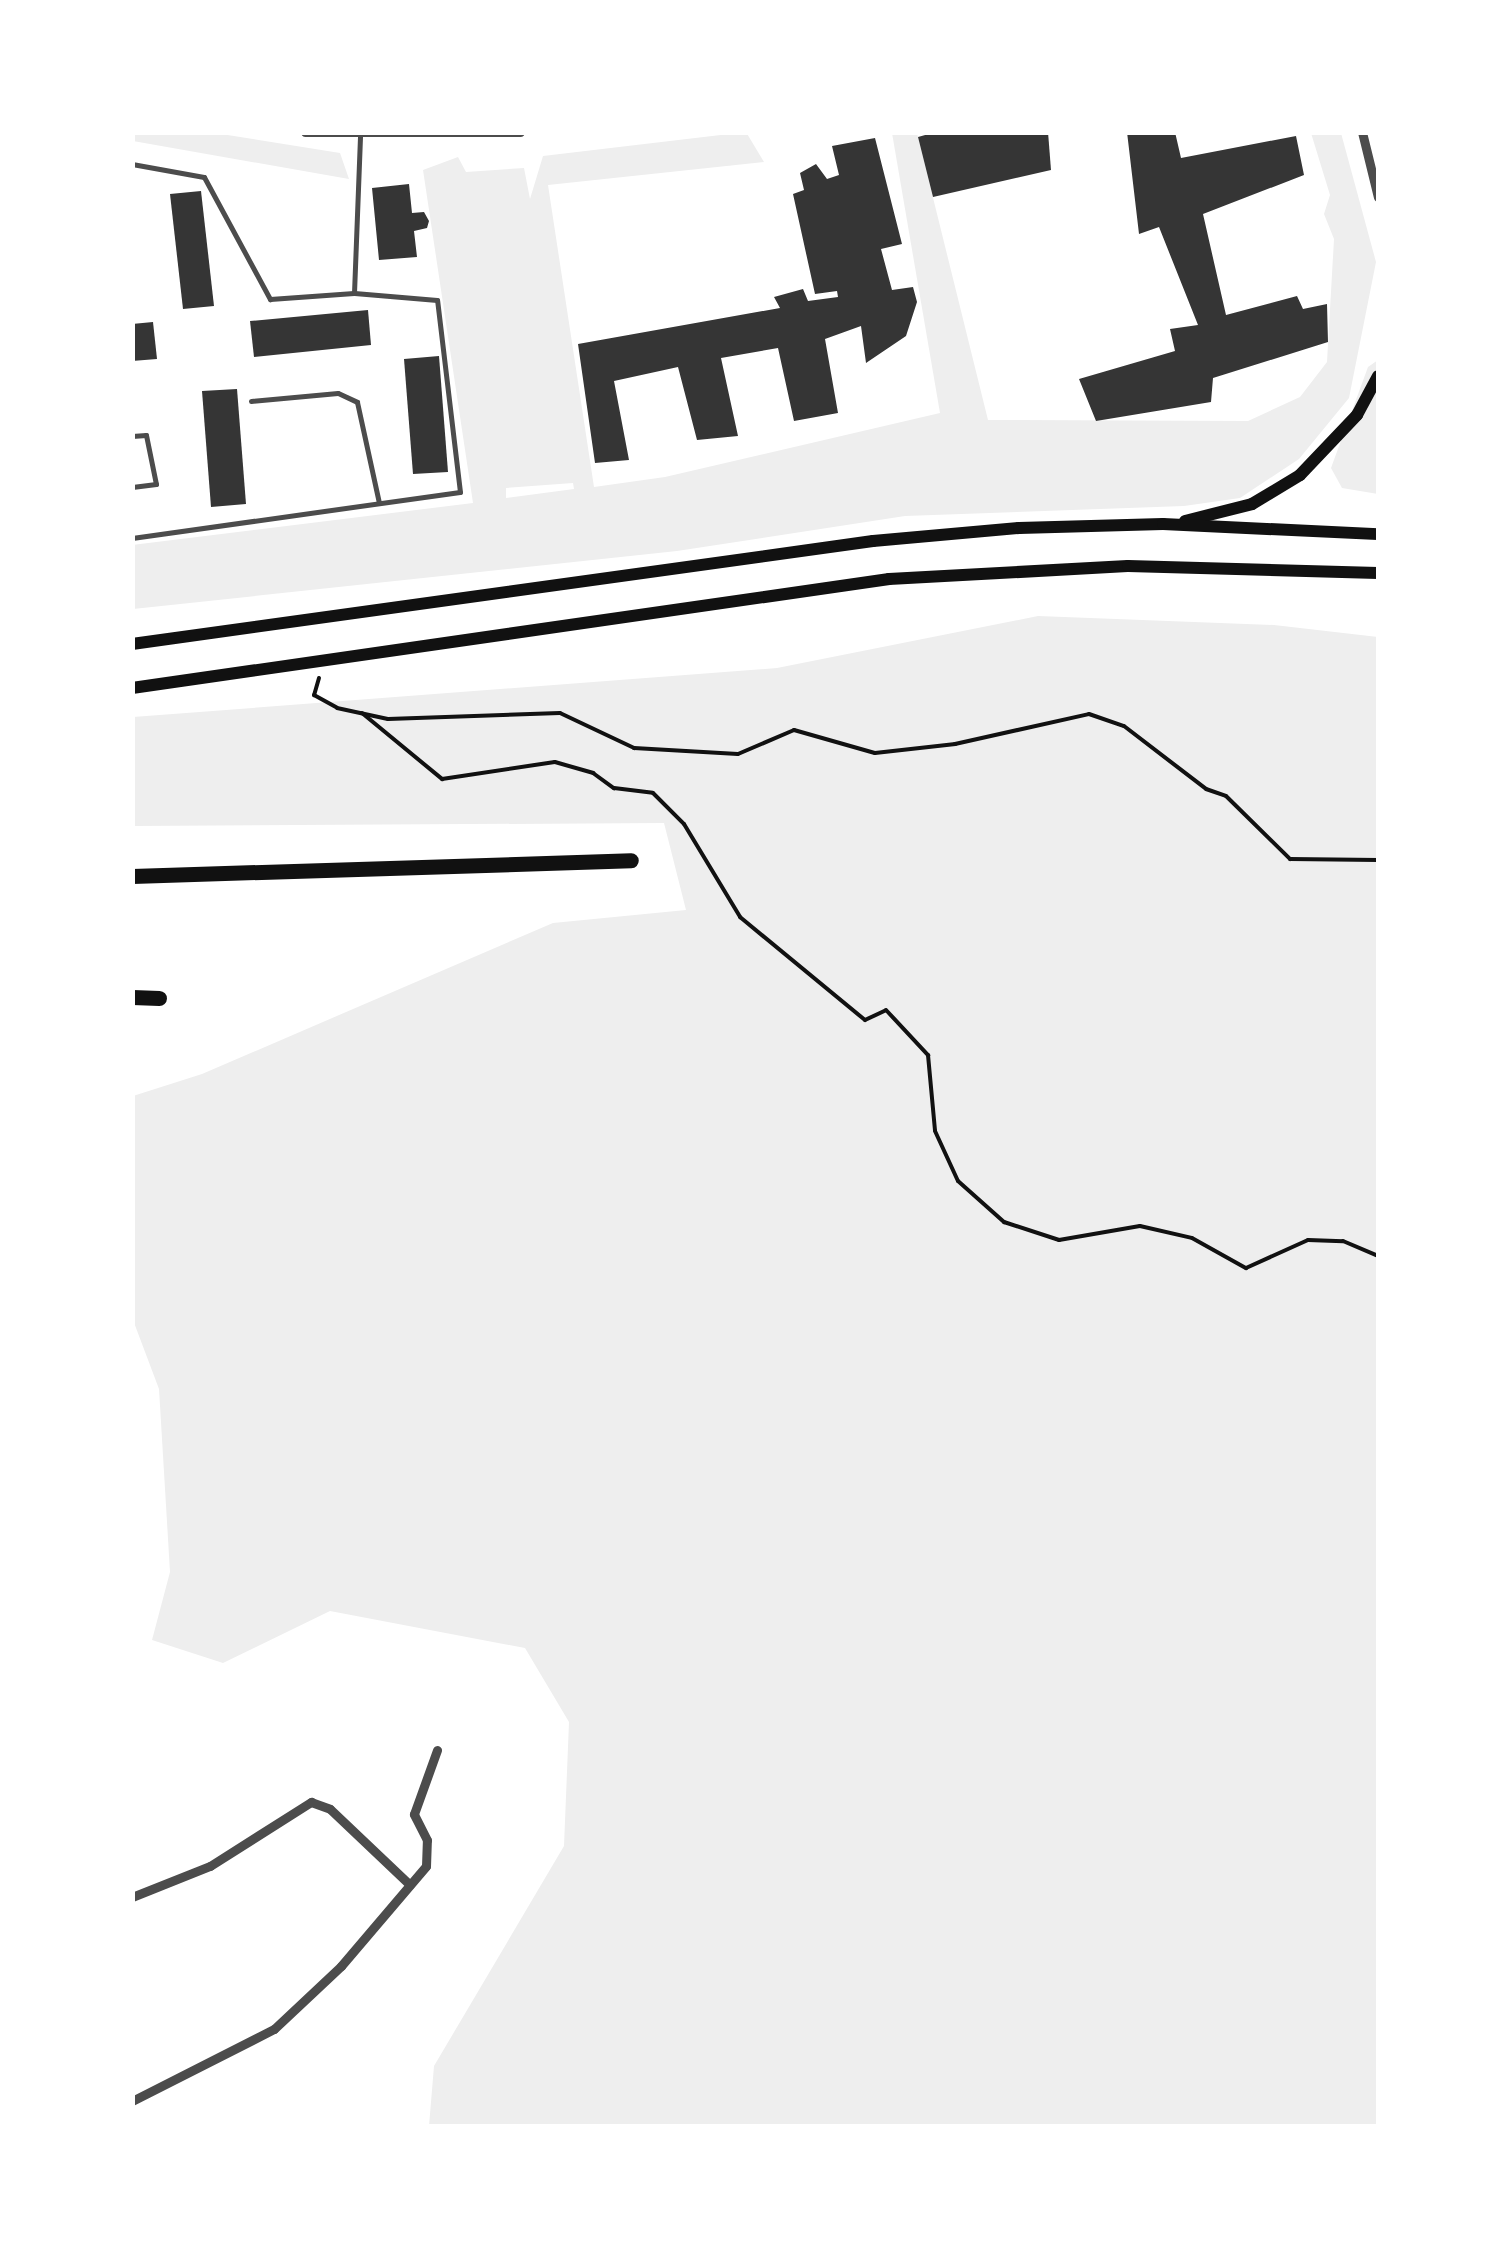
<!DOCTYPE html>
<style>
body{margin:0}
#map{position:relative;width:1511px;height:2259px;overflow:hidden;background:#fff;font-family:Cabin,sans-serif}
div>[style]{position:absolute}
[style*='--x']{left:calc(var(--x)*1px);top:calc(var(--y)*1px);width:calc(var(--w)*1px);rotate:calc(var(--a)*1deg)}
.green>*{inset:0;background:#eee}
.building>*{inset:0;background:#353535}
.path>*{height:4px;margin:-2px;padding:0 2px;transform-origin:2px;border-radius:2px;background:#111}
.service>*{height:5px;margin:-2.5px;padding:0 2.5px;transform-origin:2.5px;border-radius:2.5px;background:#4c4c4c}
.minor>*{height:9px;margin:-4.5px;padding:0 4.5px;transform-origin:4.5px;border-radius:4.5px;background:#4c4c4c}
.secondary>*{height:12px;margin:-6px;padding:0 6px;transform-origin:6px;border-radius:6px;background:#111}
.trunk>*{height:15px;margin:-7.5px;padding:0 7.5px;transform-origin:7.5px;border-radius:7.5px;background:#111}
span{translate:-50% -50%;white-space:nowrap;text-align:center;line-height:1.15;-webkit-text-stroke:8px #fff;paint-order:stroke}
.frame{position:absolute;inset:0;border:135px solid #fff;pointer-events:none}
</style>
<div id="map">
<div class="green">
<div style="clip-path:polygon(evenodd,746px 132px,764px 162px,548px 185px,594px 487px,665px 477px,940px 413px,892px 133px,917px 133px,988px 420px,1248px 421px,1300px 397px,1327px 362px,1334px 239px,1324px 214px,1330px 195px,1311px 133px,1341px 133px,1376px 262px,1349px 398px,1299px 459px,1240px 498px,1184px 506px,905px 516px,677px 551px,133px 609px,132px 545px,473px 503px,423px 170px,458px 157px,466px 172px,524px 168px,530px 199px,543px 156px,746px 132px,573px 483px,574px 489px,506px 498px,506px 488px,573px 483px)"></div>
<div style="clip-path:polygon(132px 133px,215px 133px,340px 153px,349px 179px,133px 141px)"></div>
<div style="clip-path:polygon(1378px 360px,1378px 494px,1342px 488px,1331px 468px,1368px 367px)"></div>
<div style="clip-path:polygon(1038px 616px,1274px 625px,1378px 637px,1378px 2126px,429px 2126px,434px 2066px,564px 1846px,569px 1722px,525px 1648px,330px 1611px,223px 1663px,152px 1640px,170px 1572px,159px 1389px,133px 1320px,133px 1096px,202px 1074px,553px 923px,686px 910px,664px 823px,133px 826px,133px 717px,777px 668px)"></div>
</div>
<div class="building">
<div style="clip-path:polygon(936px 132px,1048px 132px,1051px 170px,933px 197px,918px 137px)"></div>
<div style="clip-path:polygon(1127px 132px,1175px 132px,1181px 158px,1296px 136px,1304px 175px,1203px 214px,1226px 315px,1297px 296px,1303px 309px,1327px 304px,1328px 342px,1213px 378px,1211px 402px,1096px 421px,1079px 379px,1175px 351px,1170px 329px,1198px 325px,1159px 227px,1139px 234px)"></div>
<div style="clip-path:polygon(875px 138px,902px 244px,881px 249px,892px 290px,913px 287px,917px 302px,906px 336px,866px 363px,861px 326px,825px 339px,838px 413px,794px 421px,778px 348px,721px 358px,738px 436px,697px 440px,678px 367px,614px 381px,629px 460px,595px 463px,578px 344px,780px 308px,774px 297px,803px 289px,808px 301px,838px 297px,837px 291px,815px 294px,793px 194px,804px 190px,800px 173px,816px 164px,827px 179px,839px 175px,832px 146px)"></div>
<div style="clip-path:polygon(409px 184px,412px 213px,424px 212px,429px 221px,427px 228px,414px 231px,417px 257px,379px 260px,372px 188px)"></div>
<div style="clip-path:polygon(201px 191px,214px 306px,183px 309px,170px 194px)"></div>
<div style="clip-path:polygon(368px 310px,371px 345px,254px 357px,250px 321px)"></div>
<div style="clip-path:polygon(153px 322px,157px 359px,132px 361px,132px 324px)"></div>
<div style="clip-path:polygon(439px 356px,448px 472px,413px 474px,404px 359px)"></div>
<div style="clip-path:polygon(237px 389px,246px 504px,211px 507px,202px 391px)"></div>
</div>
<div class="path">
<div style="--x:319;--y:678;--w:18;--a:106"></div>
<div style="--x:314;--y:695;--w:26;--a:29"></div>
<div style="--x:337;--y:708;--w:52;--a:12.2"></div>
<div style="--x:388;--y:719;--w:172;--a:-2"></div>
<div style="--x:560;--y:713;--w:82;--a:25.3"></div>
<div style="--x:634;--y:748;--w:104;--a:3.3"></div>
<div style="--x:738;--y:754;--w:61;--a:-23.2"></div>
<div style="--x:794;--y:730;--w:84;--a:15.9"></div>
<div style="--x:875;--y:753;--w:81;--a:-6.4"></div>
<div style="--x:955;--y:744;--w:137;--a:-12.6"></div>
<div style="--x:1089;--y:714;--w:37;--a:19"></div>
<div style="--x:1124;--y:726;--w:103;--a:37.5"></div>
<div style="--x:1206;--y:789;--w:21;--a:19"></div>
<div style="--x:1226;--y:796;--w:90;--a:44.5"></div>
<div style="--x:1290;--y:859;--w:88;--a:0.7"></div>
<div style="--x:362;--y:713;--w:104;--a:39.5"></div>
<div style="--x:442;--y:779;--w:114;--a:-8.6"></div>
<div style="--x:555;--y:762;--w:40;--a:16"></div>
<div style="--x:593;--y:773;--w:26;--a:36"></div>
<div style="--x:614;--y:788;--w:39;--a:7"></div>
<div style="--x:653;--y:793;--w:44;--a:45"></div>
<div style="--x:684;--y:824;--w:109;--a:58.9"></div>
<div style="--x:740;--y:917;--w:162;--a:39.5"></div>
<div style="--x:865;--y:1020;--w:23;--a:-25"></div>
<div style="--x:886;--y:1010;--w:62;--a:47"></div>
<div style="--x:928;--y:1055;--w:76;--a:84.7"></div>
<div style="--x:935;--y:1131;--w:55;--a:65.3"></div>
<div style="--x:958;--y:1181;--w:62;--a:41.7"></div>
<div style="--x:1004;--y:1222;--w:58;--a:18.1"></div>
<div style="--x:1059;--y:1240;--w:82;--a:-9.8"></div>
<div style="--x:1140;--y:1226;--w:53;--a:13"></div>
<div style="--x:1192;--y:1238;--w:62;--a:29.1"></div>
<div style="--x:1246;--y:1268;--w:68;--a:-24.3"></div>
<div style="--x:1308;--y:1240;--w:35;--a:2"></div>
<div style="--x:1343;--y:1241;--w:38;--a:23"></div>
</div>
<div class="service">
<div style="--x:132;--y:164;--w:73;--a:10.2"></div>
<div style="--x:204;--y:177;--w:139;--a:61.6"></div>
<div style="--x:270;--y:299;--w:84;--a:-4.1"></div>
<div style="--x:251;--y:401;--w:87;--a:-5.3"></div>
<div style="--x:338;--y:393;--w:21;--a:25"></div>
<div style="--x:357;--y:402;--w:103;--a:77.7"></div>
<div style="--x:132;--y:436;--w:14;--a:-4"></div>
<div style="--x:146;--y:435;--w:50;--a:78.5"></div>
<div style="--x:156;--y:484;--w:24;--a:173"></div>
<div style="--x:132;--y:538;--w:331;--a:-8"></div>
<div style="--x:460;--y:492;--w:193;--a:-96.8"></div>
<div style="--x:437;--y:300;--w:83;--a:-175.2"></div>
<div style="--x:354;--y:293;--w:157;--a:-87.8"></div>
</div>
<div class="minor">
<div style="--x:305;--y:132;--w:215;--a:0"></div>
<div style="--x:1362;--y:132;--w:67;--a:76.2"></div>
<div style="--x:132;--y:1897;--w:84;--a:-21.7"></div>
<div style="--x:210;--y:1866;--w:120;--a:-32.4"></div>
<div style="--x:311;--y:1802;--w:20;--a:20"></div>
<div style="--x:330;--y:1809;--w:110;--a:43.5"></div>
<div style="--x:132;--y:2101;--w:159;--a:-26.9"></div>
<div style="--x:274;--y:2029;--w:92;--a:-43.2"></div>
<div style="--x:341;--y:1966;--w:131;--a:-49.6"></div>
<div style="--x:426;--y:1866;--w:26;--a:-88"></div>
<div style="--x:427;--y:1840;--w:29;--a:-117"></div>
<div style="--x:414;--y:1814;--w:68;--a:-70.2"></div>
</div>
<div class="secondary">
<div style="--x:1185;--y:521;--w:69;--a:-14.2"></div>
<div style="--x:1252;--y:504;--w:56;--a:-31.1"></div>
<div style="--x:1300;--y:475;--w:83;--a:-46.5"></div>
<div style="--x:1357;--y:415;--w:44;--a:-61.7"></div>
<div style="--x:132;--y:644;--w:748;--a:-7.91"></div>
<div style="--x:873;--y:541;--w:147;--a:-5.1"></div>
<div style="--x:1019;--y:528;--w:144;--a:-1.6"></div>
<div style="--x:1163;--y:524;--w:215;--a:2.7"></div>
<div style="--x:132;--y:688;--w:765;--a:-8.19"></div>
<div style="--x:889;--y:579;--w:239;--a:-3.1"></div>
<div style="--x:1128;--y:566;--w:250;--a:1.6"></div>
</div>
<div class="trunk">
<div style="--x:132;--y:876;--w:499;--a:-1.8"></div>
<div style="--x:132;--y:997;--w:27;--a:2"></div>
</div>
<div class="frame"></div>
</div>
